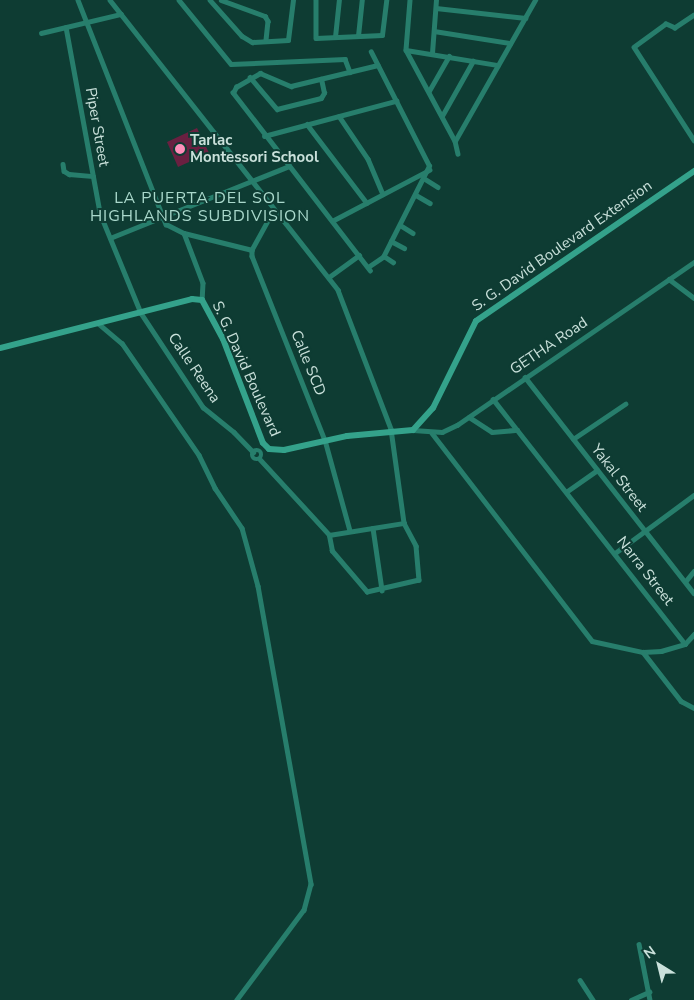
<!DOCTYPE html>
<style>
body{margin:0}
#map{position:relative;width:694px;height:1000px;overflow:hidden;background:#0e3c33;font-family:"Nunito Sans",sans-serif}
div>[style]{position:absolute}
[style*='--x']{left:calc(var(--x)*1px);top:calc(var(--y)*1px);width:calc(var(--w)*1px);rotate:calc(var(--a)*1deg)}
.green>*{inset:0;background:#6a2041}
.street>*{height:4.5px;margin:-2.25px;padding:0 2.25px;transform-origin:2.25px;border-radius:2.25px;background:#277e6c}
.street>.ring{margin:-2.25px;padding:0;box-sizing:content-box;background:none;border:4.5px solid #277e6c;border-radius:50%}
.secondary>*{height:6px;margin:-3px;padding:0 3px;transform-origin:3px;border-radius:3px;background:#34a28b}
.dots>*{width:14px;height:14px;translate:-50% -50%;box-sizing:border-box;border:2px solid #0e3c33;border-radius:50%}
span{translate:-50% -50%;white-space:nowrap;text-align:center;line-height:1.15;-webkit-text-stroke:4px #0e3c33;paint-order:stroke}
.street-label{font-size:15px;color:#cae1db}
.poi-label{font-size:15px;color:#cae1db;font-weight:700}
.left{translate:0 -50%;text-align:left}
.neighbourhood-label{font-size:16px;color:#aad9cc;letter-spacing:1px}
.north{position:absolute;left:634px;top:940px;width:50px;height:50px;-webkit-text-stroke:4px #0e3c33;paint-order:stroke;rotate:324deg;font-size:14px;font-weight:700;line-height:20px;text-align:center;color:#cae1db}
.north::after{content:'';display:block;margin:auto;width:18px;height:22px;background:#cae1db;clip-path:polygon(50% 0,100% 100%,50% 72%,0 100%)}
</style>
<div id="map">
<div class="green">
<div style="clip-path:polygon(197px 128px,209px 153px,178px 167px,167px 142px)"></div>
</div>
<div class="street">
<div style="--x:78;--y:0;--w:241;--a:68.6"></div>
<div style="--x:166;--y:224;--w:20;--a:27"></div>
<div style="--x:184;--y:233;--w:70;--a:14"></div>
<div style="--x:110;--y:0;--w:369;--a:51.8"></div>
<div style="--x:338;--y:290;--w:149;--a:69.1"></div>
<div style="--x:391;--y:429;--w:95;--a:82.1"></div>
<div style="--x:404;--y:523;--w:26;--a:62"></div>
<div style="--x:416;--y:546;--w:34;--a:85"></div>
<div style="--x:419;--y:580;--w:53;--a:167"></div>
<div style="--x:367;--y:592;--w:54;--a:-130.5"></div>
<div style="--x:332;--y:551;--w:16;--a:-101"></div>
<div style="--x:329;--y:535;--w:103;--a:-132.6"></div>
<div style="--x:179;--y:0;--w:82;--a:50.9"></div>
<div style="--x:231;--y:64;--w:114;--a:-2.5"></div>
<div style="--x:345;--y:59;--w:14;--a:69"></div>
<div style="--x:210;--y:0;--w:48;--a:48.4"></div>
<div style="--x:242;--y:36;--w:12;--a:31"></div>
<div style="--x:252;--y:42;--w:36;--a:-3"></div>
<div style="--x:288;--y:40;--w:40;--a:-82.9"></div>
<div style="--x:221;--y:0;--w:47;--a:20"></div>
<div style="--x:265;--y:16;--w:6;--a:59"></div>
<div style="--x:268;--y:21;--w:19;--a:96"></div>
<div style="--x:316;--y:0;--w:38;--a:90"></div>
<div style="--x:316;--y:38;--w:66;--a:-2.6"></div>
<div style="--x:382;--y:35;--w:35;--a:-83"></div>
<div style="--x:410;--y:0;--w:50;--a:94.6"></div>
<div style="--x:406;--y:50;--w:103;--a:61.7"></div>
<div style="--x:455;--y:141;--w:13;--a:77"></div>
<div style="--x:436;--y:8;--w:90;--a:6.4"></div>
<div style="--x:694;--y:15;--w:23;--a:146"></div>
<div style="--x:675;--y:28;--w:10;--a:-156"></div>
<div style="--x:666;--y:24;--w:39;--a:144"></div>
<div style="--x:634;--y:47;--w:111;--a:57.2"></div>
<div style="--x:66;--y:27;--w:189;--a:79.6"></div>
<div style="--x:100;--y:213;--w:108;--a:67.7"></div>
<div style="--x:141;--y:313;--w:113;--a:56.6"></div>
<div style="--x:203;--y:407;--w:40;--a:39"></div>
<div style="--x:234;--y:432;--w:28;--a:46"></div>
<div style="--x:434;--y:31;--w:77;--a:9"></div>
<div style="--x:41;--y:33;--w:82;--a:-13.4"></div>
<div style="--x:358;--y:36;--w:36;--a:-84"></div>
<div style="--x:335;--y:37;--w:37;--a:-84"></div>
<div style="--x:406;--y:50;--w:93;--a:9.3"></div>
<div style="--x:432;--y:53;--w:53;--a:-85.7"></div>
<div style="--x:250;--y:77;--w:42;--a:49.8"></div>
<div style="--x:277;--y:109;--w:45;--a:-14"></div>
<div style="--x:321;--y:98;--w:6;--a:-59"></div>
<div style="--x:324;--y:93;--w:14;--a:-102"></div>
<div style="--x:429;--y:91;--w:40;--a:-60.3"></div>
<div style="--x:339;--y:116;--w:52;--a:56"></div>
<div style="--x:368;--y:159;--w:38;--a:67"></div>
<div style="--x:442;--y:116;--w:63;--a:-60.6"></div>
<div style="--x:307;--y:124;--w:99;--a:52.8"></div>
<div style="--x:264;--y:136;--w:137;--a:-14.9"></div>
<div style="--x:455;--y:141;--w:162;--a:-60.4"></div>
<div style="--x:63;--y:164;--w:7;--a:82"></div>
<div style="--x:64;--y:171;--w:6;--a:31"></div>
<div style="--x:69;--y:174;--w:24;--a:5"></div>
<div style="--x:425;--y:179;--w:15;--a:32"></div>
<div style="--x:416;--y:195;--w:16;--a:30"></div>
<div style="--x:274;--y:210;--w:46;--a:118.8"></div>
<div style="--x:252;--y:250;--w:6;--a:90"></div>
<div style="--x:252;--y:256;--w:198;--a:68.4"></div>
<div style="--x:325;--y:440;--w:94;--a:74.6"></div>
<div style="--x:332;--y:221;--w:110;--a:-27.7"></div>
<div style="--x:400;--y:225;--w:15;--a:32"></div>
<div style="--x:184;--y:233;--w:53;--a:69.2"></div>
<div style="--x:203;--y:283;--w:17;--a:93"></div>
<div style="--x:110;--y:238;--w:193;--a:-21.9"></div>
<div style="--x:391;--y:241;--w:15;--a:28"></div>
<div style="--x:384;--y:256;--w:11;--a:34"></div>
<div style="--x:368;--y:267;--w:18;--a:-34"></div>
<div style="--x:383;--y:257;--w:102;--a:-63.2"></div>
<div style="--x:429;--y:166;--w:128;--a:-117"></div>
<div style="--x:370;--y:271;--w:225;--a:-127.6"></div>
<div style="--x:233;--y:93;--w:7;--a:-63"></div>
<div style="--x:236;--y:87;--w:28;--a:-30"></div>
<div style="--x:260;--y:73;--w:34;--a:23"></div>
<div style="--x:291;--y:86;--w:89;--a:-13.6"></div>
<div style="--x:329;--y:277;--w:37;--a:-36"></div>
<div style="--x:669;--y:279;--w:31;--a:37"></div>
<div style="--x:99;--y:324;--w:30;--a:40"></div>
<div style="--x:122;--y:343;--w:136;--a:55.5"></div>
<div style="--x:199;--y:455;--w:37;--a:64"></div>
<div style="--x:215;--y:488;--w:48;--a:56"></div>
<div style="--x:242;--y:528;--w:60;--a:74.6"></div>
<div style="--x:258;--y:586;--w:303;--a:79.9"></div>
<div style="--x:311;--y:884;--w:27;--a:105"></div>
<div style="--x:304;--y:910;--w:112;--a:126.7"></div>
<div style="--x:525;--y:377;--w:274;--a:52"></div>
<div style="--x:493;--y:399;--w:311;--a:51.9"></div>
<div style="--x:469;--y:417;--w:27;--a:33"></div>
<div style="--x:492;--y:432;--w:25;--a:-5"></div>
<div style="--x:413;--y:430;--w:29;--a:4"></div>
<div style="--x:442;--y:432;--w:17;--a:-25"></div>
<div style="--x:457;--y:425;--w:288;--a:-34.5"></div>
<div style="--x:432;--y:433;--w:262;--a:52.4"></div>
<div style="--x:592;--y:641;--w:52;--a:12.2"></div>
<div style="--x:643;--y:652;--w:18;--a:-3"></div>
<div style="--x:661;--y:651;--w:25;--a:-16"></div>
<div style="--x:573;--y:439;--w:63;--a:-33.9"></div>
<div class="ring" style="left:252.5px;top:450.5px;width:4.5px;height:4.5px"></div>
<div style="--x:566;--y:492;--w:38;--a:-35"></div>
<div style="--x:373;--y:528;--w:63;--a:81.7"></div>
<div style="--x:329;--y:535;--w:76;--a:-9.1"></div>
<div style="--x:615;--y:553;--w:98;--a:-36.3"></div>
<div style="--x:685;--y:582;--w:14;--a:-51"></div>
<div style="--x:685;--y:644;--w:13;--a:-48"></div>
<div style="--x:643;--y:652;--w:62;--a:52.2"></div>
<div style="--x:681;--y:701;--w:15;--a:28"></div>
<div style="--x:639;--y:944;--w:57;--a:78.9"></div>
<div style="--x:580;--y:980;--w:24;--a:57"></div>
<div style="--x:631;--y:1000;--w:20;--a:-24"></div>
</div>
<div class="secondary">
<div style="--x:0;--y:348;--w:198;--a:-14.3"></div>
<div style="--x:192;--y:299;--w:10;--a:6"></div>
<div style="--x:202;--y:300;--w:44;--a:61.7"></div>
<div style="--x:223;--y:339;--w:111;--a:69"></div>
<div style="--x:263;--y:443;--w:8;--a:45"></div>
<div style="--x:269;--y:449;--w:15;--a:4"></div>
<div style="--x:284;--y:450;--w:65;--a:-12.5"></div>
<div style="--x:347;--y:436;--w:66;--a:-5.2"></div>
<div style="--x:413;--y:430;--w:30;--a:-48"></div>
<div style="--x:433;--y:408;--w:97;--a:-63.7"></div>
<div style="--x:476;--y:321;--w:265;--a:-34.5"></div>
</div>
<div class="dots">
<div style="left:180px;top:149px;background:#ff8eba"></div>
</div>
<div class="street-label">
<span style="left:97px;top:127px;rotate:80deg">Piper Street</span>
<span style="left:562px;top:246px;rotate:-35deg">S. G. David Boulevard Extension</span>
<span style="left:549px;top:346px;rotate:-34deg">GETHA Road</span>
<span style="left:308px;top:363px;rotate:68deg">Calle SCD</span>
<span style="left:194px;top:368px;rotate:56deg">Calle Reena</span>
<span style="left:246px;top:369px;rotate:66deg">S. G. David Boulevard</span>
<span style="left:619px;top:478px;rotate:52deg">Yakal Street</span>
<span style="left:645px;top:571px;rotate:52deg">Narra Street</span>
</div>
<div class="poi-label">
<span class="left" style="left:190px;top:149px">Tarlac<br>Montessori School</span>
</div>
<div class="neighbourhood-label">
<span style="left:200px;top:207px">LA PUERTA DEL SOL<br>HIGHLANDS SUBDIVISION</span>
</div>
<div class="north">N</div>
</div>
